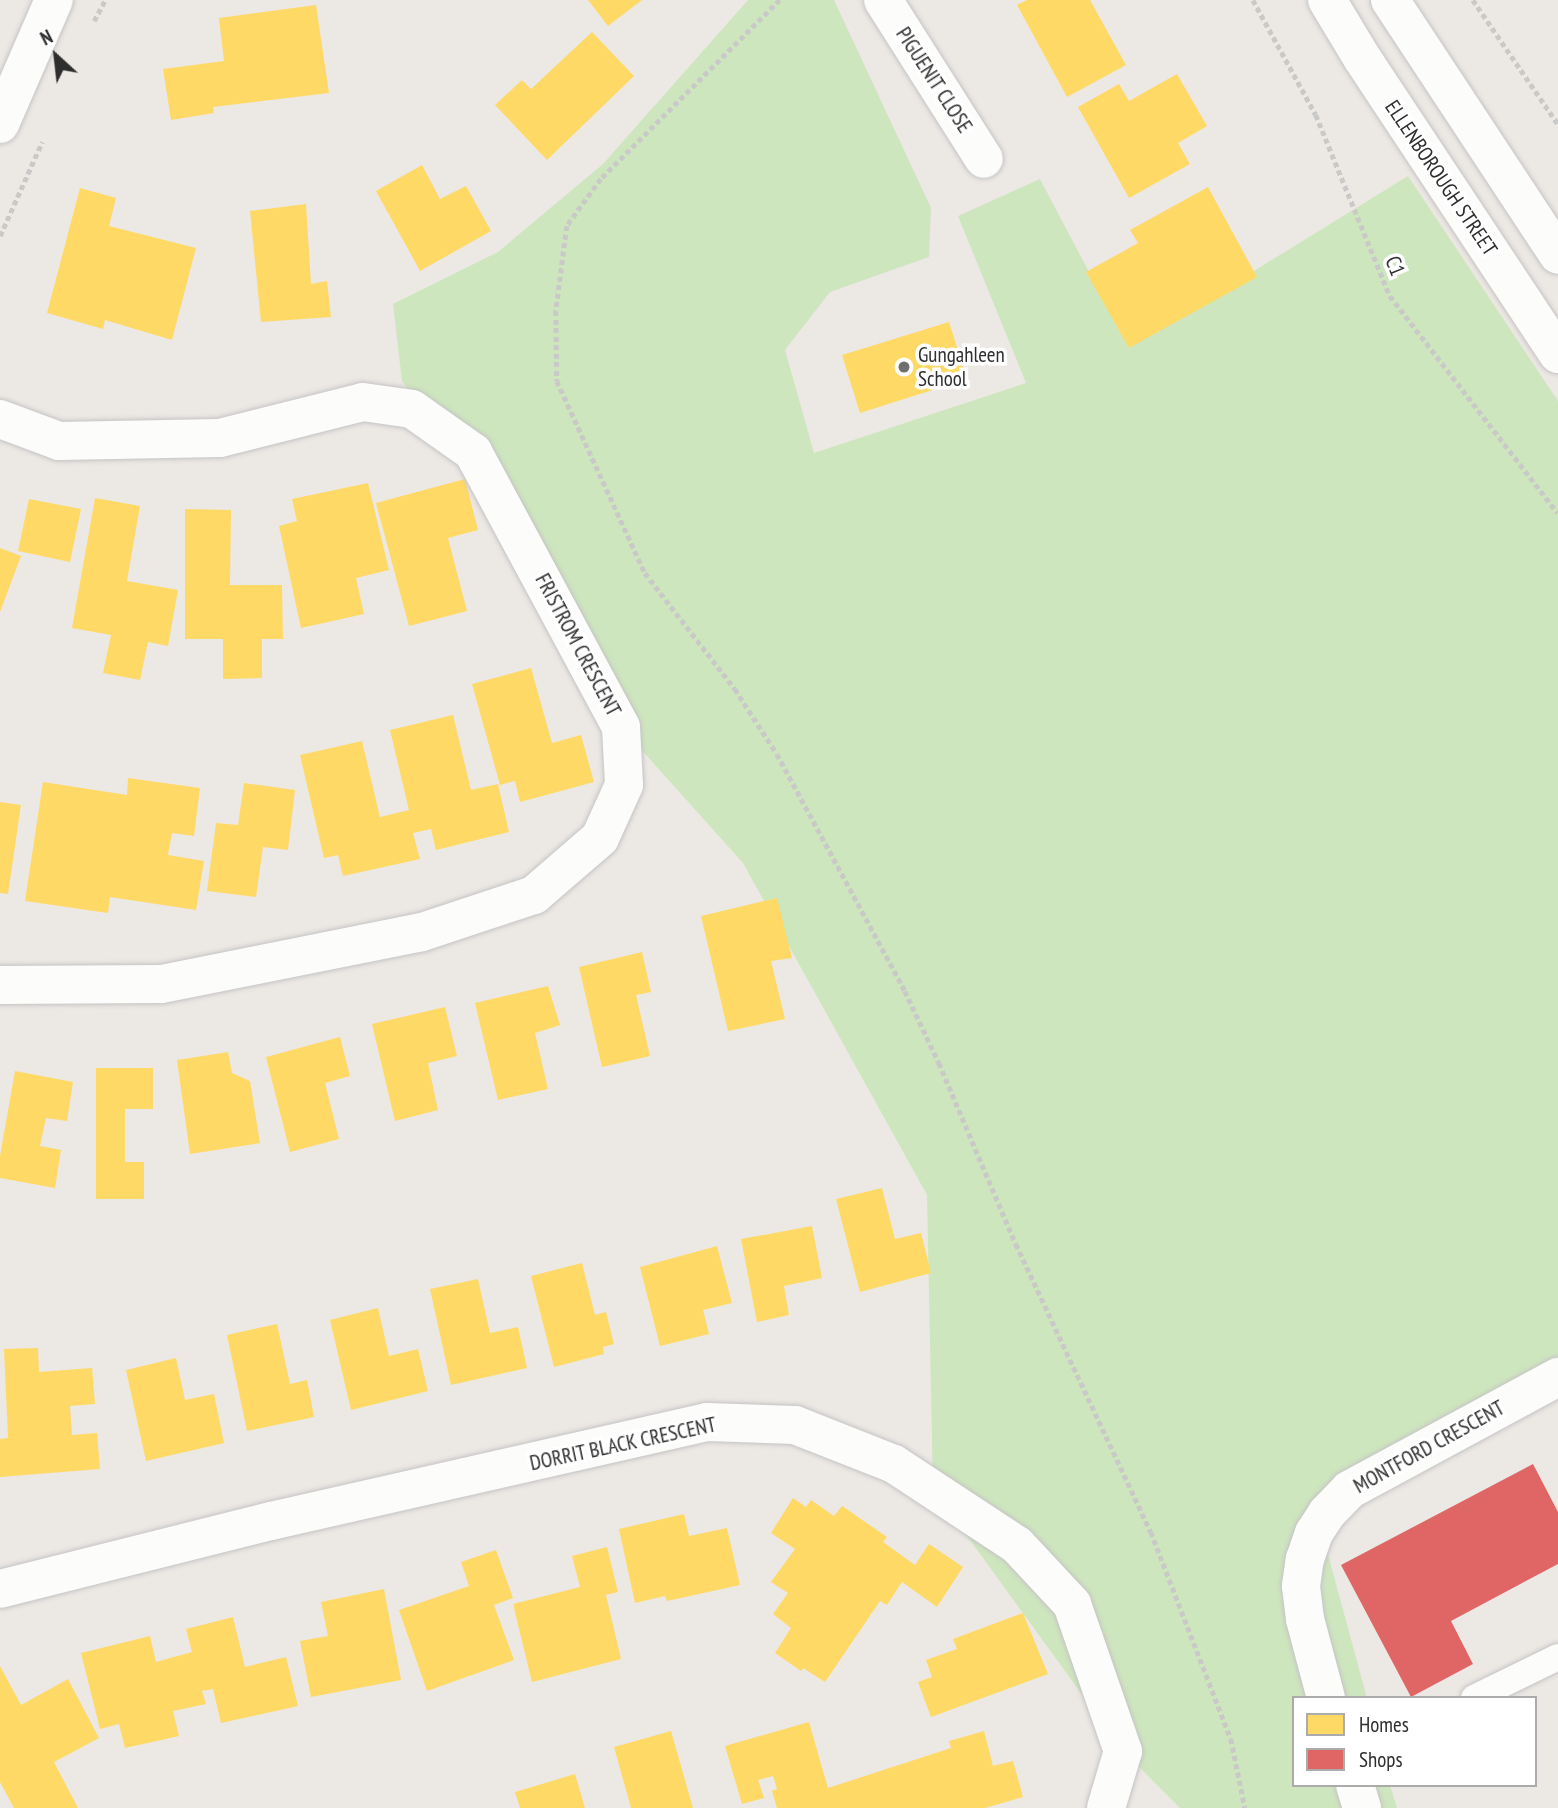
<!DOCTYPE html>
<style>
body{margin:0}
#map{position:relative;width:1558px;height:1808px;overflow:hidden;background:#ece8e4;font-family:"PT Sans Narrow",sans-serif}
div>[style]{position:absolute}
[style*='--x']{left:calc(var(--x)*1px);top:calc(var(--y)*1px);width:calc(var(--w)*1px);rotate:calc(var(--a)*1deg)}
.green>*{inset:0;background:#cee6be}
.homes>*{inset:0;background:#ffd966}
.shops>*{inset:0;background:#e06666}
.path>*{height:4.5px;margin-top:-2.25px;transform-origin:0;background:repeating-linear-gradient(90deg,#c9c9c8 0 5px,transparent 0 8.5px)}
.roads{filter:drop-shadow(0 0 2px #c5c4c5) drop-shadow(0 0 2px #c5c4c5)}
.lane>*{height:26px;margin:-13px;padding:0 13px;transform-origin:13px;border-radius:13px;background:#fcfcfb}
.street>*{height:38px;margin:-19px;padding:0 19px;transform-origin:19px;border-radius:19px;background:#fcfcfb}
.secondary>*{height:38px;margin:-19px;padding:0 19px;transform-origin:19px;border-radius:19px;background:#fcfcfb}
.dots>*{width:19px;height:19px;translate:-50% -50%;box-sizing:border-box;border:4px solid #fff;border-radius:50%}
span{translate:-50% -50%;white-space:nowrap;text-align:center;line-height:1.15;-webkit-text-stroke:7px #fff;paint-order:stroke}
.street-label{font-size:21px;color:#2e2e2e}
.poi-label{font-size:21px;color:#2e2e2e}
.left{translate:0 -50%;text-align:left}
.legend{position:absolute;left:1292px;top:1696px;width:245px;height:91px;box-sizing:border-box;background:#fff;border:2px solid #ababab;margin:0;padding:9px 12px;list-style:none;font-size:21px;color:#2e2e2e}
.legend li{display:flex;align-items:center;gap:14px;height:35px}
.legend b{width:35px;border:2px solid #ababab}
.north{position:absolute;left:21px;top:21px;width:70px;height:70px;-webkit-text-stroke:5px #fff;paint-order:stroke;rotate:333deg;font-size:19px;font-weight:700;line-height:28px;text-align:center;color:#2e2e2e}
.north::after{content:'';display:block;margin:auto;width:24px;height:32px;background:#2e2e2e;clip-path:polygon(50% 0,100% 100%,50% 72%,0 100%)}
</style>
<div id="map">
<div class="green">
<div style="clip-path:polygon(748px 0,834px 0,931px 208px,929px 257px,830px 292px,785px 350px,814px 453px,1026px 383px,958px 216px,1040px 179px,1129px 348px,1408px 176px,1558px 401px,1558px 1386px,1317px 1514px,1367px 1698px,1294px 1698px,1294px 1785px,1390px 1785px,1397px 1808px,1180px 1808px,1123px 1751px,933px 1489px,927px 1195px,743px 863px,621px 727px,527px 547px,402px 381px,393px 304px,498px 252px,603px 164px)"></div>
</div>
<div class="homes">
<div style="clip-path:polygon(588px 0,642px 0,608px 26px)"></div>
<div style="clip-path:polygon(1027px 0,1090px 0,1126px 65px,1067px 97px,1017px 5px)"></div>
<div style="clip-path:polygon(316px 5px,329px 93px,213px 107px,214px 113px,171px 120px,163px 69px,224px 61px,219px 18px)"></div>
<div style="clip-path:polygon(592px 32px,634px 76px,547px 160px,495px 105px,522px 80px,531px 89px)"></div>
<div style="clip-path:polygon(1177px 74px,1207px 126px,1178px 143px,1190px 164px,1129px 198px,1078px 107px,1119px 84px,1129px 101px)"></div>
<div style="clip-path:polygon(422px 165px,440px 199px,466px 186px,491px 231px,420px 271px,376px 191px)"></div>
<div style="clip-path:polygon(1208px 187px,1257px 277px,1129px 348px,1086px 272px,1138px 243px,1130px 230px)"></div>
<div style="clip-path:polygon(80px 188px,116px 198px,109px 226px,196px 248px,172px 340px,105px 320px,103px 329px,47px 313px)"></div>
<div style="clip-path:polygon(306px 204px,311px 284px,327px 281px,331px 317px,261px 322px,250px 211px)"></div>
<div style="clip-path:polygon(949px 322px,967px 379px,860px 413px,842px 355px)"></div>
<div style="clip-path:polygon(465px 479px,478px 530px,448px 538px,467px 611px,409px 626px,376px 503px)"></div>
<div style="clip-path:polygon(368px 483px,389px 570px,356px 578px,364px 614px,301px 628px,279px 526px,297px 521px,292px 499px)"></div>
<div style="clip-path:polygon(95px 498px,140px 506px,127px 581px,178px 590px,168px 646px,148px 642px,140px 680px,103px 673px,111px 635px,72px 628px)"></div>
<div style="clip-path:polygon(29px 499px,81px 509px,70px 562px,18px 551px)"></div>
<div style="clip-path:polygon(185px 509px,231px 510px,230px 585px,282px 585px,283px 639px,262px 639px,262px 678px,223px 679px,223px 639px,185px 639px)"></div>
<div style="clip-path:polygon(0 548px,21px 556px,0 612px)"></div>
<div style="clip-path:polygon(531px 668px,552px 743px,581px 735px,594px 782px,520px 802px,515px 781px,500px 785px,472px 684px)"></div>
<div style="clip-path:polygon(453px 715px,471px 790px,498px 784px,509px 832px,436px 850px,431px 829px,413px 833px,420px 859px,343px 876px,338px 855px,324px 858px,300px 755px,362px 741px,380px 817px,409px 810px,390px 730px)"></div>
<div style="clip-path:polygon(128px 778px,200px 788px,194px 836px,172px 833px,168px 855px,204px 861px,196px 910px,110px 897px,108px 913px,25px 901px,43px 782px,127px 795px)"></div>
<div style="clip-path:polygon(244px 783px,295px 790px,288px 850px,263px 847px,256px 897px,207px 891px,216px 823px,238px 825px)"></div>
<div style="clip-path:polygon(0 802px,21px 805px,8px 894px,0 893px)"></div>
<div style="clip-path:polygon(777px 898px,792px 958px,771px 961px,785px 1019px,728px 1031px,701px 916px)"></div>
<div style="clip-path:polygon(642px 952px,651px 992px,636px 995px,650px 1056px,602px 1067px,579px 967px)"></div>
<div style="clip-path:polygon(548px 986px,560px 1025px,535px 1033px,548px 1089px,498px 1100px,475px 1003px)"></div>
<div style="clip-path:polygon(445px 1007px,457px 1056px,428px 1063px,438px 1110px,395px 1121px,372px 1024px)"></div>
<div style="clip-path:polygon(340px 1037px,350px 1076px,325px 1083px,339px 1139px,290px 1152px,266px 1057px)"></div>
<div style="clip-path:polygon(228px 1052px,232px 1073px,250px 1081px,260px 1143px,190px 1154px,177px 1060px)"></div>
<div style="clip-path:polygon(96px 1068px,153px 1068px,153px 1109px,125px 1109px,125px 1162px,144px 1162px,144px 1199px,96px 1199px)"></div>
<div style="clip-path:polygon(15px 1071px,73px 1082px,67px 1121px,46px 1118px,40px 1146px,61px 1150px,55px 1188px,0 1178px,0 1156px)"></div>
<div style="clip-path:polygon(882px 1188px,895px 1239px,921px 1233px,931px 1273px,860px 1292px,836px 1199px)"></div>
<div style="clip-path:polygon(812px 1226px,822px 1278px,784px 1286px,789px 1315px,757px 1322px,741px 1239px)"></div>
<div style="clip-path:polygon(717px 1246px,732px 1303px,703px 1310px,709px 1334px,660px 1346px,640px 1267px)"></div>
<div style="clip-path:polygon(582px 1263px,595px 1315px,606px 1312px,614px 1344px,603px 1347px,604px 1354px,554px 1367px,531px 1276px)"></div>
<div style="clip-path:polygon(478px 1279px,490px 1333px,518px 1327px,527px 1368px,451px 1385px,430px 1289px)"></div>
<div style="clip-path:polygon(378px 1308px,389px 1356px,418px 1349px,428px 1391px,351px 1410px,330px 1320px)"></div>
<div style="clip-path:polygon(277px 1324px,290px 1384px,307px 1380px,314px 1417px,247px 1431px,227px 1335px)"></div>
<div style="clip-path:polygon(38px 1348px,39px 1372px,92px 1368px,95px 1404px,70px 1406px,72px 1435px,97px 1433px,100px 1469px,0 1477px,0 1439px,8px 1438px,4px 1349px)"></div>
<div style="clip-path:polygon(176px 1358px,185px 1400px,214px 1394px,224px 1443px,146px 1461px,126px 1370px)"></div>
<div style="clip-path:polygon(793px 1498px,806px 1507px,811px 1500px,834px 1516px,842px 1506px,887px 1537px,883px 1542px,915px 1565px,929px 1544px,963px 1567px,937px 1607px,902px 1582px,887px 1605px,880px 1601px,825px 1682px,803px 1668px,801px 1671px,775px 1653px,791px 1628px,773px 1614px,788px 1593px,771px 1582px,795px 1549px,771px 1533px)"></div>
<div style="clip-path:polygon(684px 1514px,689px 1536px,727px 1528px,740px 1585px,667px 1601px,665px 1596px,635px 1603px,619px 1529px)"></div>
<div style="clip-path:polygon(607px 1547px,618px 1592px,606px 1595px,621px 1659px,532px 1682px,513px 1604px,580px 1587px,572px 1556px)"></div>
<div style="clip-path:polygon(496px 1550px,513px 1598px,494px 1605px,514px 1660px,427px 1691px,399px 1610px,469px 1586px,461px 1562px)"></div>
<div style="clip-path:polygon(384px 1589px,401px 1680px,311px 1697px,300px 1641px,328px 1636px,321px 1602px)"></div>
<div style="clip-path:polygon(1023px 1613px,1048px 1674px,931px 1717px,918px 1682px,932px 1677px,926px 1660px,957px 1649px,953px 1639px)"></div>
<div style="clip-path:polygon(233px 1617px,245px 1667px,286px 1657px,298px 1706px,221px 1723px,213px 1689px,202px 1691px,206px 1704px,173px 1711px,179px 1736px,125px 1748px,119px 1724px,100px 1729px,81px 1653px,150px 1636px,156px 1662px,192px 1652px,186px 1629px)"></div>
<div style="clip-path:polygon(0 1666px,21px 1705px,68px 1679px,99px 1738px,54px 1762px,78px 1808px,14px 1808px,0 1782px)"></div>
<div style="clip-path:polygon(809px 1722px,828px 1788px,951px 1748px,949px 1741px,984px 1731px,993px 1766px,1013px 1761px,1023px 1797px,985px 1808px,777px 1808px,772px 1791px,777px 1789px,773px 1776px,758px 1780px,764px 1798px,742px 1804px,725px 1746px)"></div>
<div style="clip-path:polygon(671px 1731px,693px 1808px,631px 1808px,614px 1747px)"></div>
<div style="clip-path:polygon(575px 1774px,585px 1808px,520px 1808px,515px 1792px)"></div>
</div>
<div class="shops">
<div style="clip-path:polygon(1533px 1464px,1558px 1512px,1558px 1564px,1451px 1621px,1473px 1664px,1411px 1697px,1341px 1565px)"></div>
</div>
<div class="path">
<div style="--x:780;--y:0;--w:253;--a:135"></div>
<div style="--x:601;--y:179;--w:58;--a:125.9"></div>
<div style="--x:567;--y:226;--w:86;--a:97.4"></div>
<div style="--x:556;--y:311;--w:70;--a:89.2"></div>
<div style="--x:557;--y:381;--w:211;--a:65.4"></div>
<div style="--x:645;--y:573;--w:147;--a:52.2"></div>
<div style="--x:735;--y:689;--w:77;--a:57.1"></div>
<div style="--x:777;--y:754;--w:269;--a:61.6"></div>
<div style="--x:905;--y:991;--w:80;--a:64.7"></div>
<div style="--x:939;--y:1063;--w:197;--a:67"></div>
<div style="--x:1016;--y:1244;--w:318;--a:64.9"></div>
<div style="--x:1151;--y:1532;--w:222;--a:68.9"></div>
<div style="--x:1231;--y:1739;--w:70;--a:78.5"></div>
<div style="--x:1253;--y:0;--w:131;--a:61.3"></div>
<div style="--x:1316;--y:115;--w:196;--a:67.8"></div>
<div style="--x:1390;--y:296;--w:274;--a:52.3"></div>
<div style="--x:1473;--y:0;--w:150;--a:55.6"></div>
<div style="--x:94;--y:21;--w:24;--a:-62"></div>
<div style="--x:0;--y:236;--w:103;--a:-65.9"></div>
</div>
<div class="roads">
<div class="lane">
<div style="--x:1474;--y:1698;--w:93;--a:-26"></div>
</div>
<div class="street">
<div style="--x:883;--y:0;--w:188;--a:57.6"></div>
<div style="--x:0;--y:419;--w:63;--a:20.4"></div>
<div style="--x:59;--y:441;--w:161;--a:-1.1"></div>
<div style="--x:220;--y:438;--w:147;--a:-14.1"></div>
<div style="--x:363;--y:402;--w:49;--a:8.1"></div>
<div style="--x:412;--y:409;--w:75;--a:35.2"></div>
<div style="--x:473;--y:452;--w:312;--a:61.7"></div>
<div style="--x:621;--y:727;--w:58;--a:87"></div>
<div style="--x:624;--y:785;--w:58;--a:114.4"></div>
<div style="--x:600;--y:838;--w:87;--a:139.2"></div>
<div style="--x:534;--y:895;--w:118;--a:161.7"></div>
<div style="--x:422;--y:932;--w:266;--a:168.7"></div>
<div style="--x:161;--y:984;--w:161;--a:179.6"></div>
<div style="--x:0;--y:1589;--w:279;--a:-14.1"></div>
<div style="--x:271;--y:1521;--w:447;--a:-12.8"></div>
<div style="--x:707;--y:1422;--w:88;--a:2"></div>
<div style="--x:795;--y:1425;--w:106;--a:21.5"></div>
<div style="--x:894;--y:1464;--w:147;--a:33.4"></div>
<div style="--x:1017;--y:1545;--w:81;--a:47"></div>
<div style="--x:1072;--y:1604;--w:156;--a:70.9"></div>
<div style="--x:1123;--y:1751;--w:59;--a:106.6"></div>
<div style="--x:1326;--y:1698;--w:82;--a:-104.9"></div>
<div style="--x:1305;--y:1619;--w:33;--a:-97"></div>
<div style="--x:1301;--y:1586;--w:27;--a:-82"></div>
<div style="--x:1305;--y:1559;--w:28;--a:-71"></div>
<div style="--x:1314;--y:1533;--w:24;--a:-57"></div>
<div style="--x:1327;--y:1513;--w:32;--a:-46"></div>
<div style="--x:1349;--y:1490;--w:238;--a:-28.4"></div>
<div style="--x:1355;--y:1785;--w:24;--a:73"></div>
</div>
<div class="secondary">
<div style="--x:1327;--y:0;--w:68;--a:58.9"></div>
<div style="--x:1362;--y:58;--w:355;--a:56.5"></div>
<div style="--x:1390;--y:0;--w:305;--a:56.6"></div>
<div style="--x:0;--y:124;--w:135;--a:-66.5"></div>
</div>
</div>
<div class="dots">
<div style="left:904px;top:367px;background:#706f6e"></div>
</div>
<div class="street-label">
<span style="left:934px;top:80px;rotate:57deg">PIGUENIT CLOSE</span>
<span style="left:1441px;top:178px;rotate:56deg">ELLENBOROUGH STREET</span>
<span style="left:1395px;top:266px;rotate:68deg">C1</span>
<span style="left:578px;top:645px;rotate:62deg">FRISTROM CRESCENT</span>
<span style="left:623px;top:1444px;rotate:-12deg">DORRIT BLACK CRESCENT</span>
<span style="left:1429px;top:1447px;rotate:-29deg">MONTFORD CRESCENT</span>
</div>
<div class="poi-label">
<span class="left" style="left:918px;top:367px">Gungahleen<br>School</span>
</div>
<ul class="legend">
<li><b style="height:19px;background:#ffd966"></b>Homes</li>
<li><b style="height:19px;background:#e06666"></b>Shops</li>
</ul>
<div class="north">N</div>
</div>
